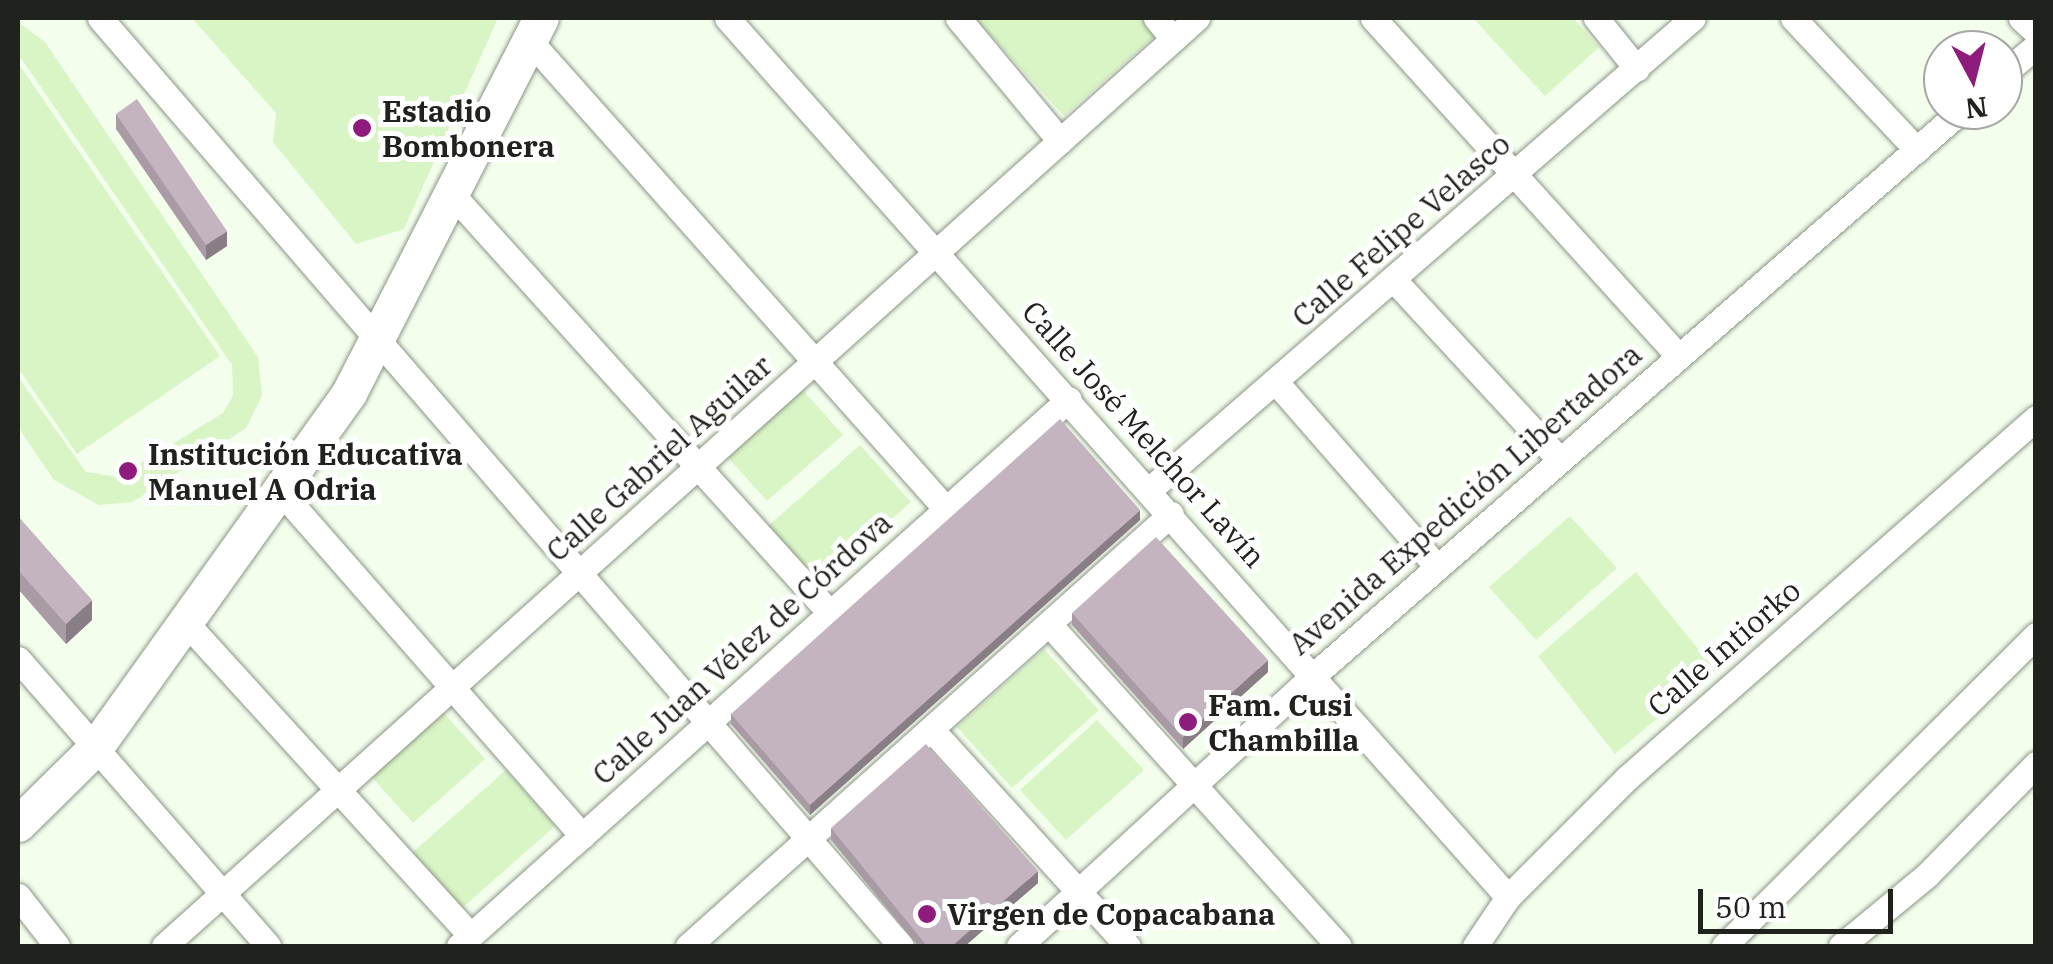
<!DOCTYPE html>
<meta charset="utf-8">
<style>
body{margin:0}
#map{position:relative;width:2053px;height:964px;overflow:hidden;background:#f4feed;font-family:"IBM Plex Serif",serif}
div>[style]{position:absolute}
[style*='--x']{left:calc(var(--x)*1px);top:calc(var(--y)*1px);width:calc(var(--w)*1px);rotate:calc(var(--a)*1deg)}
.green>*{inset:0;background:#d9f5c6}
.roads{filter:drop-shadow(0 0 2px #8c9586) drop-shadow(0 0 2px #8c9586)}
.street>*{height:25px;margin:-12.5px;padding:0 12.5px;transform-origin:12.5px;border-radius:12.5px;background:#fff}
.secondary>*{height:35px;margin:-17.5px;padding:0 17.5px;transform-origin:17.5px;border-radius:17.5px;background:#fff}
.wall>*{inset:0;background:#a99ba4}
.shaded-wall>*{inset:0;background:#897e86}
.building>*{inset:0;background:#c4b4bf}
.dots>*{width:28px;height:28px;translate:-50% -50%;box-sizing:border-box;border:5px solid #fff;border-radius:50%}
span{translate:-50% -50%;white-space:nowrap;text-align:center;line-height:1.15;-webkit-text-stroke:10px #fff;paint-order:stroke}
.poi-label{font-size:30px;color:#20231d;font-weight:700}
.left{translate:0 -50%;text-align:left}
.street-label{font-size:30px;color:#20231d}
.frame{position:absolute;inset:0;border:20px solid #20231d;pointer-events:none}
.north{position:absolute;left:1923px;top:30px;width:100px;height:100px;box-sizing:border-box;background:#fff;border:2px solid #a6a7a5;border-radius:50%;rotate:173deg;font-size:28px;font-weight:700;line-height:40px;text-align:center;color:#20231d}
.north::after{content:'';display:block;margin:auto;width:35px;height:45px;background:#8f1c7c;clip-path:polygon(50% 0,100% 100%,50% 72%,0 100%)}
.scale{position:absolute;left:1698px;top:889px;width:195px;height:45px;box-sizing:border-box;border:5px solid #20231d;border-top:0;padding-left:12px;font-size:30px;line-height:35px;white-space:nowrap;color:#20231d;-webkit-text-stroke:8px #fff;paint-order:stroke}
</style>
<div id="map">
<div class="green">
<div style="clip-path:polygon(192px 18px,498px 18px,404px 229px,356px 244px,273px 142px,276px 113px)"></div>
<div style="clip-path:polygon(975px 18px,1140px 18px,1156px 35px,1064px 116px)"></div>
<div style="clip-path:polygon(1473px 18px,1573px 18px,1599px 47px,1545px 96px)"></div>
<div style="clip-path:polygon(18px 22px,45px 42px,258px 357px,262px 396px,246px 428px,133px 502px,99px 505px,54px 480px,18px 427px,18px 377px,86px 472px,118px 477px,223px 413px,233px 396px,232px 365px,18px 54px)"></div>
<div style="clip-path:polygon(18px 63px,220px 356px,77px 454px,18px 368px)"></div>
<div style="clip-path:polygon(801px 388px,843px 435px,767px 501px,726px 455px)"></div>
<div style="clip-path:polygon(860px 445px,911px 502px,820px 584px,768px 526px)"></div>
<div style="clip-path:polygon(1570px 516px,1617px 568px,1536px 640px,1489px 587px)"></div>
<div style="clip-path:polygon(1636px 572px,1715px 670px,1615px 754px,1538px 656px)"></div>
<div style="clip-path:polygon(1044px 649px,1099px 710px,1012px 788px,957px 727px)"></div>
<div style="clip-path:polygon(441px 710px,485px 759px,413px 823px,369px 774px)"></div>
<div style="clip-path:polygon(1097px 720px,1144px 770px,1066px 840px,1020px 790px)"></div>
<div style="clip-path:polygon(506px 770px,555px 826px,461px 909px,412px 853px)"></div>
</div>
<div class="roads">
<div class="street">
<div style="--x:100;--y:18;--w:1226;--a:49.2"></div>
<div style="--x:727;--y:18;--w:1176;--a:48.38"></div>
<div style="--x:958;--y:18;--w:160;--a:50.3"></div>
<div style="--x:1156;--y:18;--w:27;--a:51"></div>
<div style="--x:1373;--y:18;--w:455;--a:47.9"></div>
<div style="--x:1596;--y:18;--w:65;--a:51.2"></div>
<div style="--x:1793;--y:18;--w:181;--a:46.8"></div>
<div style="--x:2021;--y:18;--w:21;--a:43"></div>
<div style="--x:529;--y:40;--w:628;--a:48.36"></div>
<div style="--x:2003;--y:74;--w:43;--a:-40.3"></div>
<div style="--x:451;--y:193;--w:566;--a:47.94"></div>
<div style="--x:1393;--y:279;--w:246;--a:47.3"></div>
<div style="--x:1275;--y:381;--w:247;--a:48.9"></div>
<div style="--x:1149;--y:490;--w:720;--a:-40.95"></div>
<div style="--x:282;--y:493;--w:456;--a:48.8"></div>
<div style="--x:1049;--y:624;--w:433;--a:48"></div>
<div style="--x:188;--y:625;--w:420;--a:47.7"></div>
<div style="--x:18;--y:659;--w:381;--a:48.9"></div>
<div style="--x:931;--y:729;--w:293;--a:47.8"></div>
<div style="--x:18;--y:896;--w:63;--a:52"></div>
<div style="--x:164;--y:946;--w:1389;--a:-41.94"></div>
<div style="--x:459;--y:946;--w:819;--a:-41.88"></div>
<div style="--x:688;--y:946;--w:648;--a:-41.81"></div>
<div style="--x:1019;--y:946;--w:401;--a:-42.6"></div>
<div style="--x:1314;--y:675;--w:860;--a:-41.09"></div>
<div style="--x:1475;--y:946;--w:59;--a:-56"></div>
<div style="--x:1508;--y:897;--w:168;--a:-45"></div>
<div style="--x:1627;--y:778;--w:545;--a:-41.35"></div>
<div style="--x:1724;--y:946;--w:441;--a:-44.9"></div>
<div style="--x:1841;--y:946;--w:112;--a:-39.5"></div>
<div style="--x:1927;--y:875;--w:156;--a:-45.5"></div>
</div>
<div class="secondary">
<div style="--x:18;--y:824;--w:108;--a:-44.6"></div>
<div style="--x:95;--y:748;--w:437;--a:-54.4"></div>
<div style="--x:349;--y:393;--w:421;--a:-62.9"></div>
</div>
</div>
<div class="wall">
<div style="clip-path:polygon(116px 114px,227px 246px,206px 260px,116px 129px)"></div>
<div style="clip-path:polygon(18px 516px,92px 620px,66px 644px,18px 589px)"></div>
<div style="clip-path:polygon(1140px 520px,810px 815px,731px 724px,731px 714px)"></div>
<div style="clip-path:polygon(1072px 613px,1268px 672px,1183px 749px,1072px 625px)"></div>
<div style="clip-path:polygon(831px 828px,1038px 883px,965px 946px,918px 946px,831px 840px)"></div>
</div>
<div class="shaded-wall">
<div style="clip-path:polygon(227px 231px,227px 246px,206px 260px,206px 245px)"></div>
<div style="clip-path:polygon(1140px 510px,1140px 520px,810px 815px,810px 805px)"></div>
<div style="clip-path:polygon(92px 600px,92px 620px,66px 644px,66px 624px)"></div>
<div style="clip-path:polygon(1268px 660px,1268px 672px,1183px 749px,1183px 737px)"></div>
<div style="clip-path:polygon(1038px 871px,1038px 883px,965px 946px,952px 946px)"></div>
</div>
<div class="building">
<div style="clip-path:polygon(137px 99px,227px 231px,206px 245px,116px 114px)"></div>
<div style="clip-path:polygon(1060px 419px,1140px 510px,810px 805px,731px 714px)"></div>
<div style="clip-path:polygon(18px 516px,92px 600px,66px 624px,18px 570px)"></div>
<div style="clip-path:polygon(1156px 537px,1268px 660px,1183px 737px,1072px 613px)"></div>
<div style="clip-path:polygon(926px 744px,1038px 871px,952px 946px,927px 946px,831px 828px)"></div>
</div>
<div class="dots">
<div style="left:362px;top:128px;background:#8f1c7c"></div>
<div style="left:128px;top:471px;background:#8f1c7c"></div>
<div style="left:1188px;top:722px;background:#8f1c7c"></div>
<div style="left:927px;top:914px;background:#8f1c7c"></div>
</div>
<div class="poi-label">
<span class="left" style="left:382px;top:128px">Estadio<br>Bombonera</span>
<span class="left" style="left:148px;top:471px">Institución Educativa<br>Manuel A Odria</span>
<span class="left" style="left:1208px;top:722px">Fam. Cusi<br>Chambilla</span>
<span class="left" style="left:947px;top:914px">Virgen de Copacabana</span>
</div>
<div class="street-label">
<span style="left:1401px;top:230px;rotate:-41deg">Calle Felipe Velasco</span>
<span style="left:1144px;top:434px;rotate:48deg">Calle José Melchor Lavín</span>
<span style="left:659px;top:458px;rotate:-42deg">Calle Gabriel Aguilar</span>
<span style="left:1465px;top:499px;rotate:-41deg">Avenida Expedición Libertadora</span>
<span style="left:742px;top:648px;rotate:-42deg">Calle Juan Vélez de Córdova</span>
<span style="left:1724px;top:648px;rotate:-41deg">Calle Intiorko</span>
</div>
<div class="frame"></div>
<div class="north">N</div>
<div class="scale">50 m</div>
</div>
